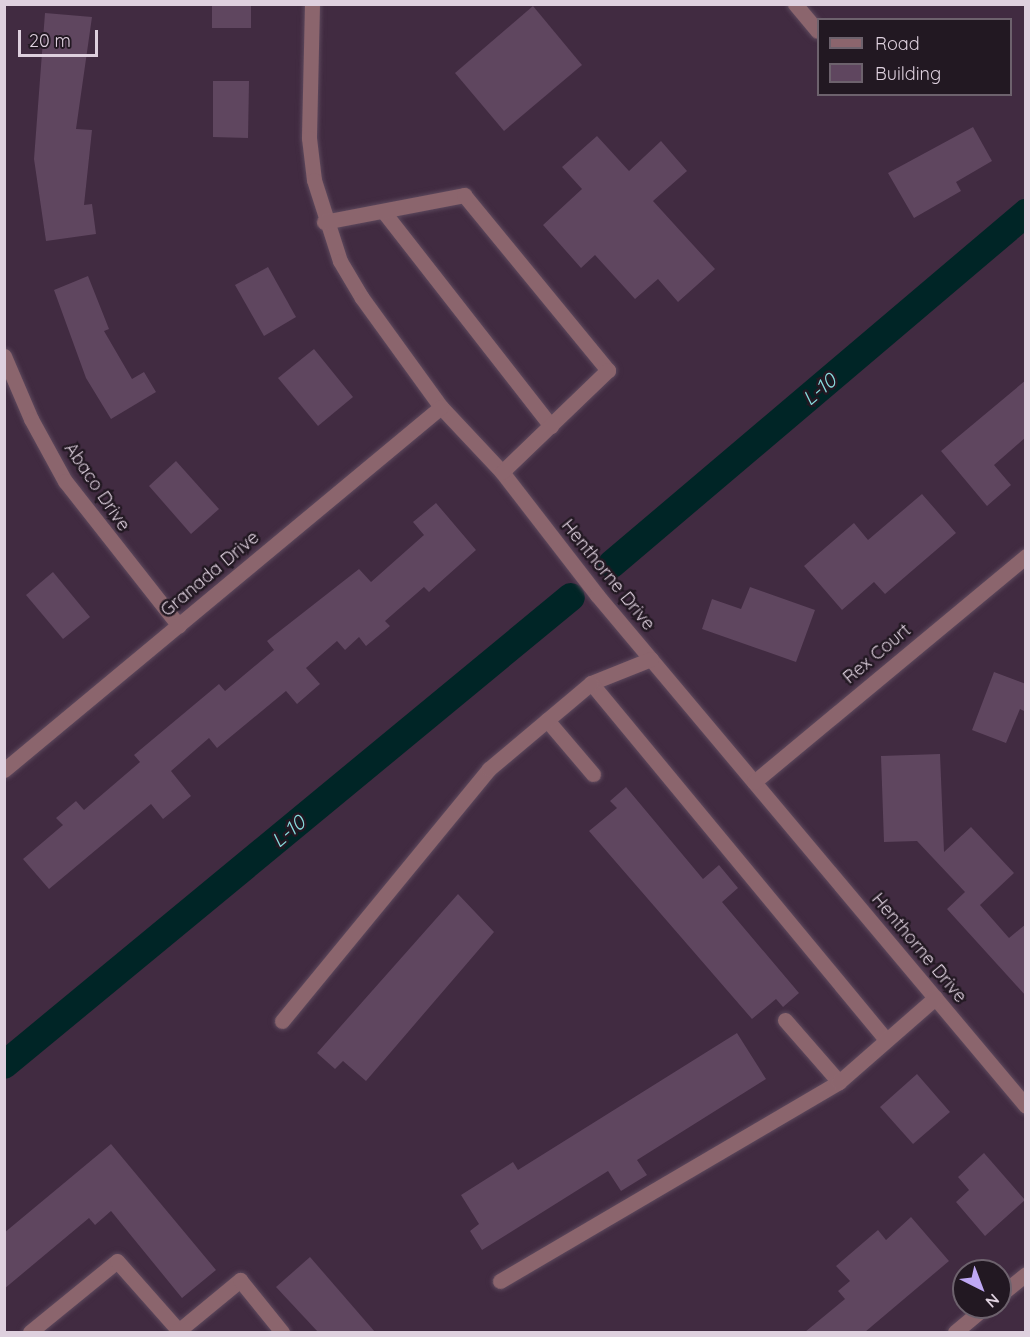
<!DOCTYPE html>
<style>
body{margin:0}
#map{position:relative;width:1030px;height:1337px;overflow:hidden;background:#412b41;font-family:Quicksand,sans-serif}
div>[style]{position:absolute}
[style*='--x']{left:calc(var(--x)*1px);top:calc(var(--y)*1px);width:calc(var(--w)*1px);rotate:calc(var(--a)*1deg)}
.canal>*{height:28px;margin:-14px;padding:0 14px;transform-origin:14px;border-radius:14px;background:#002526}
.building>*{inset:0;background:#5f465f}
.roads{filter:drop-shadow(0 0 2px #5d495d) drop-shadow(0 0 2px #5d495d)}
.minor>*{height:15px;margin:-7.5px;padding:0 7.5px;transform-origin:7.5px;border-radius:7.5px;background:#8b656d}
span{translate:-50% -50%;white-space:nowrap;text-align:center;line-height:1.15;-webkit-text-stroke:5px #221822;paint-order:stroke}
.street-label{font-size:18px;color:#ded0de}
.water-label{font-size:20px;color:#88dcde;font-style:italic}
.frame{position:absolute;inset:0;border:6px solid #ded0de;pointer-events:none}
.legend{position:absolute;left:817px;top:18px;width:195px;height:78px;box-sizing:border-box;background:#221822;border:2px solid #6d626d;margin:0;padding:8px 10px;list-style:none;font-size:18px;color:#ded0de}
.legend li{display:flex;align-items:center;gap:12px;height:30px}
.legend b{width:30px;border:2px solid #6d626d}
.north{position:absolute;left:952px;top:1259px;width:60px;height:60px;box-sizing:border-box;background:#221822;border:2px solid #6d626d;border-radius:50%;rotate:138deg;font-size:16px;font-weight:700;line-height:24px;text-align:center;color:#ded0de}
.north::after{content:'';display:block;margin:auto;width:21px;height:27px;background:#bfa8f4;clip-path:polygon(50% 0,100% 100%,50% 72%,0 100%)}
.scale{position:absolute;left:18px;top:30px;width:80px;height:27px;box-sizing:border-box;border:3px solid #ded0de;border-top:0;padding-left:8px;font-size:18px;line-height:21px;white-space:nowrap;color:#ded0de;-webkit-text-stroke:4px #221822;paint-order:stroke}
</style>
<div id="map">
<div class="canal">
<div style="--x:612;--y:564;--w:543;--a:-40.29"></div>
<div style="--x:4;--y:1065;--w:735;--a:-39.54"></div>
</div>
<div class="building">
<div style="clip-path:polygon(212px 4px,251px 4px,251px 28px,212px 28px)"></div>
<div style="clip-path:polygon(533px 6px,582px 65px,504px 131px,455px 73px)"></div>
<div style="clip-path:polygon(45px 13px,92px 17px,76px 129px,92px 130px,84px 205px,92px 204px,96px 234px,46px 241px,34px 159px)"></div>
<div style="clip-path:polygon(213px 81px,249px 81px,248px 138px,213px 137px)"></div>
<div style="clip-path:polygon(973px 127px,992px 161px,956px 182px,961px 191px,914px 218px,888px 173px)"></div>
<div style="clip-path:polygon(597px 136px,629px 171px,661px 141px,687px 171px,653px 201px,715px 269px,678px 302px,658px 279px,635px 299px,595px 255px,581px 268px,543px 225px,582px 189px,562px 167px)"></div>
<div style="clip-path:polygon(268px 267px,296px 317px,264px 336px,235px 285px)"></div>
<div style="clip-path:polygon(88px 276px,109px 329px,104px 331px,132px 379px,144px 372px,156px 392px,111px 419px,86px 378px,54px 290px)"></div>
<div style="clip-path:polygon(314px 349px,353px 397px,318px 426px,278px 378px)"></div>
<div style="clip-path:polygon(1026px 380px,1026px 437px,994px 465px,1011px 485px,987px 506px,941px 451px)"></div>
<div style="clip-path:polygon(176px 461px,219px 509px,191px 534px,149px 486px)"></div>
<div style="clip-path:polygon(922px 494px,956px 533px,885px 594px,874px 582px,842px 610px,804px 566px,854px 523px,868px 540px)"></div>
<div style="clip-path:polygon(436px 503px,476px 550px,429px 592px,424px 587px,385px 621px,390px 626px,366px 646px,359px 637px,345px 650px,337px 641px,306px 668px,320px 684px,297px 704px,286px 691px,217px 748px,209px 738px,171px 771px,191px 796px,163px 819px,151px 804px,49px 889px,23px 859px,63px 825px,56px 818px,76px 801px,84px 810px,140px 762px,134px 755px,219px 684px,225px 691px,274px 650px,267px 641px,359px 569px,371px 582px,424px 535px,413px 522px)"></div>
<div style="clip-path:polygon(53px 572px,90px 617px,63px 639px,26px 595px)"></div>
<div style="clip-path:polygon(750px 587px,815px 610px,796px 662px,702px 629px,712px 599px,741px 609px)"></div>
<div style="clip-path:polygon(994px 672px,1026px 684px,1026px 712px,1020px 709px,1006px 743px,972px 730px)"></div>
<div style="clip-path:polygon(940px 754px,944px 852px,971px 827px,1014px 873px,980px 905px,1009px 938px,1026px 924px,1026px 996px,947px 909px,965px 892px,917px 841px,884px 842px,881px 756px)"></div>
<div style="clip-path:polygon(626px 787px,703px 879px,719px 865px,738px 888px,722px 902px,799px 993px,783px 1007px,776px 999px,752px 1019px,589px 831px,617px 808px,610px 801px)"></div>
<div style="clip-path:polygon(458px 894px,494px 932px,366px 1081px,343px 1061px,335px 1069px,317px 1053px)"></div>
<div style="clip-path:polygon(737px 1033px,766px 1079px,637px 1160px,647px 1175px,621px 1191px,608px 1171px,482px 1250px,470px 1231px,479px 1224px,461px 1195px,513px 1162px,518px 1170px)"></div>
<div style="clip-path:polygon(917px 1074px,950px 1112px,913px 1144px,880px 1107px)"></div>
<div style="clip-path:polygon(111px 1144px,216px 1270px,182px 1298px,111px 1211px,95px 1225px,89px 1218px,4px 1289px,4px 1233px)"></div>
<div style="clip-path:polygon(984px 1153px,1025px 1200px,985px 1236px,956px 1202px,969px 1190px,958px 1177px)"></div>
<div style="clip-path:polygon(911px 1217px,949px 1261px,865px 1332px,805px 1332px,845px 1299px,838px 1291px,850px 1281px,836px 1266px,878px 1230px,886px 1240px)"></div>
<div style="clip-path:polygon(310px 1257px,375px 1332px,318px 1332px,276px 1287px)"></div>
</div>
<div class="roads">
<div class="minor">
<div style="--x:312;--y:4;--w:134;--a:91.3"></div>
<div style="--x:309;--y:138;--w:42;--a:83.2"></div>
<div style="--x:314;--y:180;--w:85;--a:72.2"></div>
<div style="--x:340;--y:261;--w:43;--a:59.3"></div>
<div style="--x:362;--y:298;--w:135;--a:54.1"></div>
<div style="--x:441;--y:407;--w:89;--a:46.8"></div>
<div style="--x:502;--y:472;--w:155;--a:52.3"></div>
<div style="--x:597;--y:595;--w:667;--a:49.99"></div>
<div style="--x:795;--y:4;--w:35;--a:50"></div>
<div style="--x:383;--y:211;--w:273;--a:52"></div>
<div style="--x:324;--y:222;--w:143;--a:-10.9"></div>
<div style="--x:464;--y:195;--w:227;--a:50.6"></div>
<div style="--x:608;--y:370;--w:147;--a:136.1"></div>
<div style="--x:4;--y:356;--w:69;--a:66.8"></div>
<div style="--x:31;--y:419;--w:71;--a:61.3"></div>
<div style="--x:65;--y:481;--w:184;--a:51.8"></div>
<div style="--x:651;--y:659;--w:65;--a:158.2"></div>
<div style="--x:591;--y:683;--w:463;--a:50.4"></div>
<div style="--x:547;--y:720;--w:71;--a:49.6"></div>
<div style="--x:4;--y:770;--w:568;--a:-39.72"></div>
<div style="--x:754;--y:782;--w:354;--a:-39.7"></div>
<div style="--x:785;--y:1020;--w:82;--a:48.9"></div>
<div style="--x:282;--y:1021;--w:326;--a:-50.6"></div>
<div style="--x:489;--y:769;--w:133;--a:-40.1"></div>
<div style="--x:500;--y:1281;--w:393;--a:-30.4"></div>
<div style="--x:839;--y:1082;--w:128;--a:-41.2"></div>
<div style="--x:1000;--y:1295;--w:33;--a:-39"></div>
<div style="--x:30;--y:1332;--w:112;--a:-39.2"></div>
<div style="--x:117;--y:1261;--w:94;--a:48.5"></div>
<div style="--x:177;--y:1332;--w:82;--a:-39.5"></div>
<div style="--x:240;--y:1280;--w:67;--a:51.1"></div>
<div style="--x:955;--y:1332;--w:39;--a:-40"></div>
</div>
</div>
<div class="street-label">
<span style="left:97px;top:487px;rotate:56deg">Abaco Drive</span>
<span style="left:210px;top:574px;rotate:-40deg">Granada Drive</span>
<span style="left:608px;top:575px;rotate:51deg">Henthorne Drive</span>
<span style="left:877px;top:654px;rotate:-40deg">Rex Court</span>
<span style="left:919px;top:948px;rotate:50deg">Henthorne Drive</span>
</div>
<div class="water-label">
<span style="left:819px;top:389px;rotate:-40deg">L-10</span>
<span style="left:288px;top:831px;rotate:-40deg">L-10</span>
</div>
<div class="frame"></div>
<ul class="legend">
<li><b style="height:8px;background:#8b656d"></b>Road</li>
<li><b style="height:16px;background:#5f465f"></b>Building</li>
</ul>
<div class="north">N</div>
<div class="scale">20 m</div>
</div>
